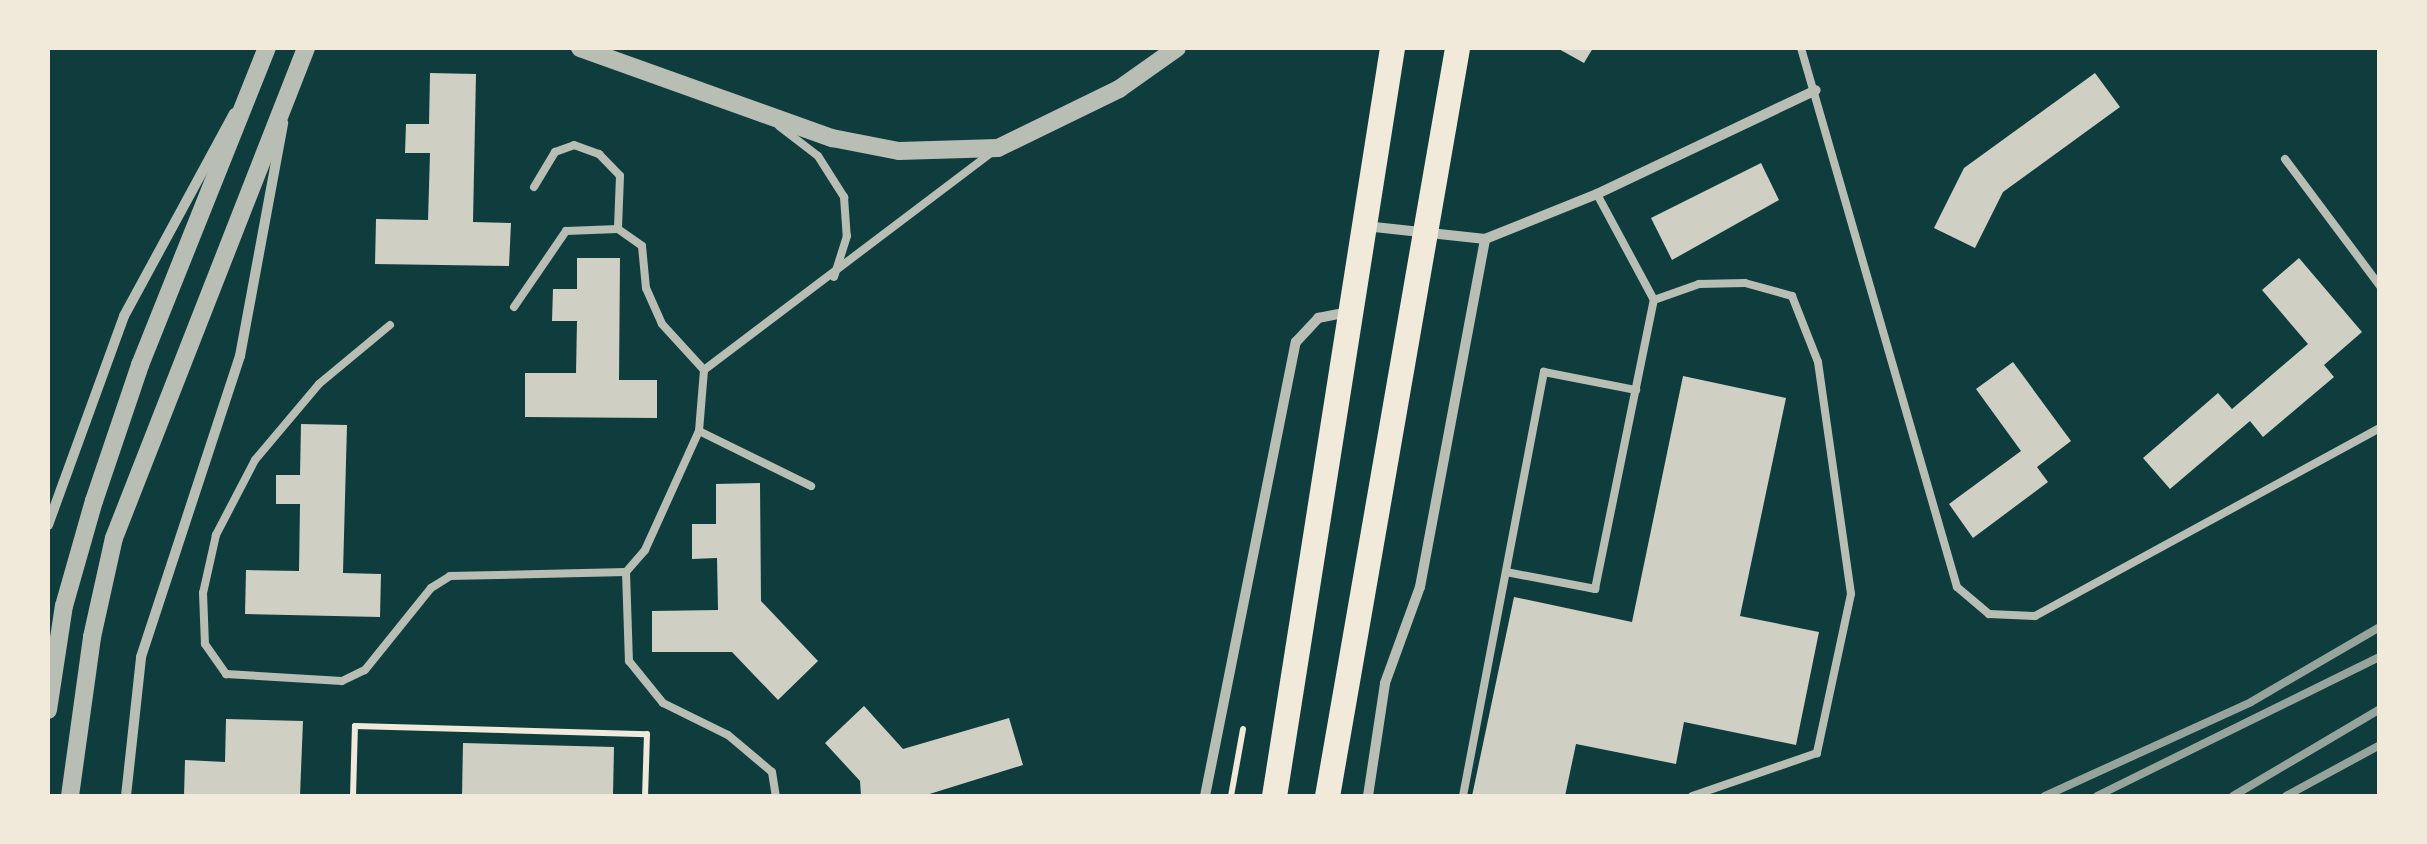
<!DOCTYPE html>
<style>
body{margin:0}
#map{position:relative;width:2427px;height:844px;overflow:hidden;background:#0f3d3e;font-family:Raleway,sans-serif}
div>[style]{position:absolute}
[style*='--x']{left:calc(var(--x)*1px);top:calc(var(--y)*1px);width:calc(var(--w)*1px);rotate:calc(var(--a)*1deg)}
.building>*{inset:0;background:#cfcfc3}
.path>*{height:6px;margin:-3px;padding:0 3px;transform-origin:3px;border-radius:3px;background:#f1e9da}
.service>*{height:8px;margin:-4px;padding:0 4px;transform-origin:4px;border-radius:4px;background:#b8beb3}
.minor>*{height:10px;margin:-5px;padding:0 5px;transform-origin:5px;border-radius:5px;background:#b8beb3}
.tertiary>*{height:18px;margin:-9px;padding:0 9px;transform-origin:9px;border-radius:9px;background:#b8beb3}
.primary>*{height:25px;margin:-12.5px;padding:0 12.5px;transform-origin:12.5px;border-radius:12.5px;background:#f1e9da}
.rail>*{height:8px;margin:-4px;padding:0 4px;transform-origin:4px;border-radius:4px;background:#97a49c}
span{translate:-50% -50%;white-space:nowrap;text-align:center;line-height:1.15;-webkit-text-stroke:9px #f1e9da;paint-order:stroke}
.frame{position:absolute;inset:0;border:50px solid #f1e9da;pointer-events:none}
</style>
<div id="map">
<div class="building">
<div style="clip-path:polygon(1557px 48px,1593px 48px,1584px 63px)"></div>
<div style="clip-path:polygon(430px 73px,476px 74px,473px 222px,511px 223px,509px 266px,375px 264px,376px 219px,428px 220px,430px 153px,405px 153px,406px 124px,429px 124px)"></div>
<div style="clip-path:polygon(2095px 73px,2120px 107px,2003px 192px,1975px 248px,1934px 228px,1964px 168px)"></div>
<div style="clip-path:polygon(1761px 163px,1779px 200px,1672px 260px,1651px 218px)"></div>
<div style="clip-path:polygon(577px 258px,620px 258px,619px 380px,657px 380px,657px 418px,525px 417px,525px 373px,576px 373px,577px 321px,552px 321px,553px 289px,577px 289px)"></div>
<div style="clip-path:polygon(2299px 258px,2362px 332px,2324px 365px,2334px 377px,2263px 437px,2250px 421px,2170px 489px,2143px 458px,2218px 393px,2232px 409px,2308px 344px,2262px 290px)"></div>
<div style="clip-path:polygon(2013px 362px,2071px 441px,2037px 467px,2048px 482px,1973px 538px,1949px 504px,2021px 451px,1976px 389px)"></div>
<div style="clip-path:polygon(1683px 376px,1786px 398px,1740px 616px,1819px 632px,1796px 745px,1684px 722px,1676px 764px,1576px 744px,1565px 796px,1472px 796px,1514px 597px,1632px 622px)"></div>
<div style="clip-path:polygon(301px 424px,347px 425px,343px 573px,381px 574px,380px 617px,245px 614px,246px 570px,299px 571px,300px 504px,276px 504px,276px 475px,300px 475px)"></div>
<div style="clip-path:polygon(760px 483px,761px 601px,818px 661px,778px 700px,732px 652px,652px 652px,652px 611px,718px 610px,717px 558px,692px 559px,692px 524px,716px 524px,716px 484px)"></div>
<div style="clip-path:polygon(864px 706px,903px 749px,1009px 718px,1023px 765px,923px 796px,861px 796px,860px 781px,825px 743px)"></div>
<div style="clip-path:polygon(226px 719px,303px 721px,300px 796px,184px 796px,185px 760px,225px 762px)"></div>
<div style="clip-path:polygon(463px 743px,614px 747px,613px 796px,462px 796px)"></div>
</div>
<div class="path">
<div style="--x:353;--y:796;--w:70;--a:-88.4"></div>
<div style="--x:355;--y:726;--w:292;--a:1.6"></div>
<div style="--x:647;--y:734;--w:62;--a:91.8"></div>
<div style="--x:1231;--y:796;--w:68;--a:-79.8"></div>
</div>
<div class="service">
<div style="--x:1801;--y:48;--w:561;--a:73.86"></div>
<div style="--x:1957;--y:587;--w:42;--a:40.2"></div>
<div style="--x:1989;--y:614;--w:46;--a:2.5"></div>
<div style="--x:2035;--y:616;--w:393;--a:-28.6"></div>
<div style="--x:779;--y:126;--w:49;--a:37.6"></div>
<div style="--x:818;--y:156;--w:49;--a:57.6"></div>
<div style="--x:844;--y:197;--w:39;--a:86"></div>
<div style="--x:847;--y:236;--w:43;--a:107.6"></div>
<div style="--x:2285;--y:159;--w:159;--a:53.2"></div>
<div style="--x:534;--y:187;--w:41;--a:-59"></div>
<div style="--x:555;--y:152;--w:20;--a:-20"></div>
<div style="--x:574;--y:145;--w:27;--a:20"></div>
<div style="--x:599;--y:154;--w:30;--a:46"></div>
<div style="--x:620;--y:176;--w:53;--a:92.2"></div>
<div style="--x:1654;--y:300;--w:48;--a:-19.6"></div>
<div style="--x:1699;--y:284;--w:46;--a:-1.2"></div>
<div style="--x:1745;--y:283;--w:49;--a:15.5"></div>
<div style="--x:1792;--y:296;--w:71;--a:68.5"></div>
<div style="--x:1818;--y:362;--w:234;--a:81.9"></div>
<div style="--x:1851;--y:594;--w:163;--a:102.1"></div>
<div style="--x:1817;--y:753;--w:132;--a:161"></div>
<div style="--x:514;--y:307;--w:92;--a:-55.6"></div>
<div style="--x:566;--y:231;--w:52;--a:-2.2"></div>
<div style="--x:618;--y:229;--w:29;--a:35"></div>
<div style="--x:642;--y:246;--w:42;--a:84.6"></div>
<div style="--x:646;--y:288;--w:39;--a:66"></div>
<div style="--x:662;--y:324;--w:62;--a:47.6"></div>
<div style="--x:390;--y:325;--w:92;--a:140.3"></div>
<div style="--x:319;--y:384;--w:99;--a:130.1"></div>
<div style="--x:255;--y:460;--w:85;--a:117.5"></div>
<div style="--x:216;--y:535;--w:59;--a:102.6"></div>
<div style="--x:203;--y:593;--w:51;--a:87.8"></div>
<div style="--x:205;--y:644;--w:37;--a:55"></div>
<div style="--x:226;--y:674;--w:116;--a:3.5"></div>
<div style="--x:342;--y:681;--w:25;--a:-26"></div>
<div style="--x:365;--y:670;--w:105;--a:-51.2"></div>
<div style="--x:431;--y:588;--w:22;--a:-32"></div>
<div style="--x:450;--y:576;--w:176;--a:-1.3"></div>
<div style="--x:626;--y:572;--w:29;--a:-49"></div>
<div style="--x:645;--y:550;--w:131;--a:-65.6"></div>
<div style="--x:699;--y:431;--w:61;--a:-85.3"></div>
<div style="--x:704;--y:370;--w:360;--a:-37.1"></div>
<div style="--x:699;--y:431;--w:125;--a:26.2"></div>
<div style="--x:626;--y:572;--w:89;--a:88.1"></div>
<div style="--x:629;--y:661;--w:54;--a:51"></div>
<div style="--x:663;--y:703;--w:72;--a:26.2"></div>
<div style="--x:728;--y:735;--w:57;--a:40.1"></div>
<div style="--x:772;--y:772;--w:24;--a:81"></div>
<div style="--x:1506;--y:572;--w:91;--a:10.8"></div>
<div style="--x:1595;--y:589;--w:295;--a:-78.5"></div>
<div style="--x:1654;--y:300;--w:120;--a:-118.3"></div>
<div style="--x:1463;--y:796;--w:432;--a:-79.2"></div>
<div style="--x:1544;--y:372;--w:94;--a:11.1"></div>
</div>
<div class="minor">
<div style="--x:1365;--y:226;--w:121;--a:6.2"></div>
<div style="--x:1485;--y:239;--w:121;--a:-21.9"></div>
<div style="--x:1597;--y:194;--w:242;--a:-25.4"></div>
<div style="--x:48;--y:525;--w:222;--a:-70"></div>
<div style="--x:124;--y:316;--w:231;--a:-61.5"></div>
<div style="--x:126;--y:796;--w:140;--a:-83.8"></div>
<div style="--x:141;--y:657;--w:317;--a:-71.8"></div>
<div style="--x:240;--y:356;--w:237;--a:-79.5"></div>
<div style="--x:1205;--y:796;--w:463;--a:-78.7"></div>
<div style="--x:1296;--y:342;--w:33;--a:-47"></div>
<div style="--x:1318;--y:318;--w:32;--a:-11"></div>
<div style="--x:1368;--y:796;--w:114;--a:-81.4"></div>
<div style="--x:1385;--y:683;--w:102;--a:-70"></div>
<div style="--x:1420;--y:587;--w:354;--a:-79.4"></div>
</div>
<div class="tertiary">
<div style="--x:580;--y:48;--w:268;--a:19.7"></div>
<div style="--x:832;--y:138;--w:68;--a:11"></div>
<div style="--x:899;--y:151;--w:99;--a:-1.7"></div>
<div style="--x:998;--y:148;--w:135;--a:-26"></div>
<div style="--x:1119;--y:89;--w:71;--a:-35.3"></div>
<div style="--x:48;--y:710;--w:105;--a:-81.3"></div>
<div style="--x:64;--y:606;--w:109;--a:-74.1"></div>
<div style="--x:94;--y:501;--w:144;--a:-71.3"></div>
<div style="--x:140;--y:365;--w:341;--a:-68.2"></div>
<div style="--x:70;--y:796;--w:161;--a:-82.1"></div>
<div style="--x:92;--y:637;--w:101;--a:-77.5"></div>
<div style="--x:114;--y:538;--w:526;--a:-68.6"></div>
</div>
<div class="primary">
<div style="--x:1274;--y:796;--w:757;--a:-81.04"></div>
<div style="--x:1327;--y:796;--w:759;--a:-80.14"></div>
</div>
<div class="rail">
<div style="--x:2045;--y:796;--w:226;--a:-24.5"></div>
<div style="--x:2251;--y:702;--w:149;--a:-30.2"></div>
<div style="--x:2097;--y:796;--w:315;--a:-26.2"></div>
<div style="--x:2233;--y:796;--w:171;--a:-30.6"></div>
<div style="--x:2286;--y:796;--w:107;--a:-28.5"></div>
</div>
<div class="frame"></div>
</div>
